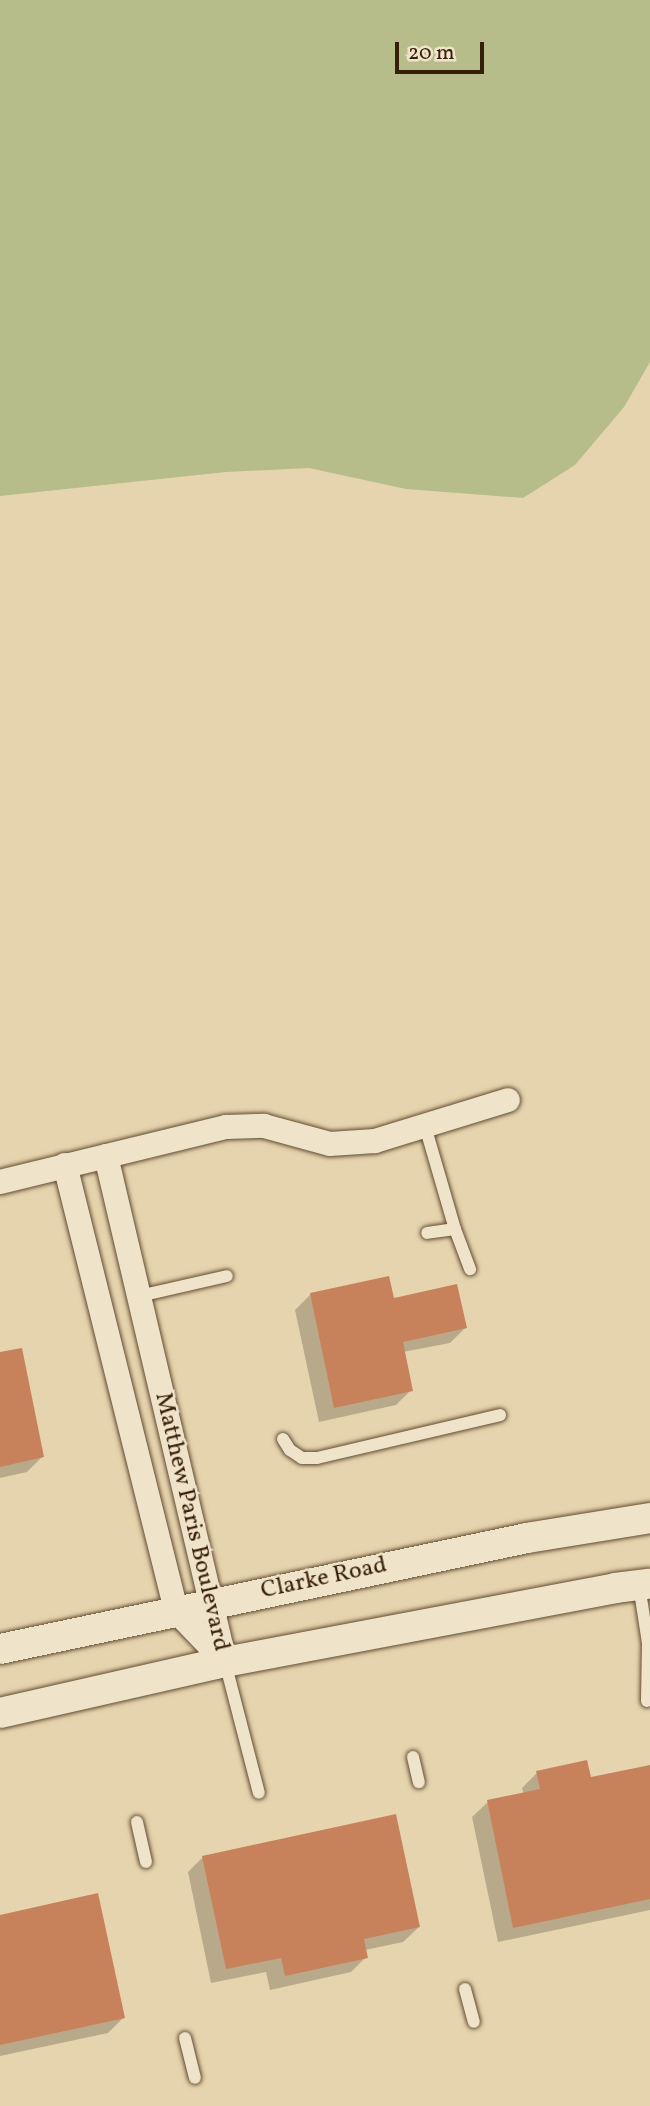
<!DOCTYPE html>
<style>
body{margin:0}
#map{position:relative;width:650px;height:2106px;overflow:hidden;background:#e6d4ae;font-family:Vollkorn,serif}
div>[style]{position:absolute}
[style*='--x']{left:calc(var(--x)*1px);top:calc(var(--y)*1px);width:calc(var(--w)*1px);rotate:calc(var(--a)*1deg)}
.green>*{inset:0;background:#b6bc8a}
.shadow>*{inset:0;background:#0003}
.building>*{inset:0;background:#c7825c}
.roads{filter:drop-shadow(0 0 2px #634c32) drop-shadow(0 0 2px #634c32)}
.service>*{height:12px;margin:-6px;padding:0 6px;transform-origin:6px;border-radius:6px;background:#efe3ca}
.minor>*{height:24px;margin:-12px;padding:0 12px;transform-origin:12px;border-radius:12px;background:#efe3ca}
.tertiary>*{height:30px;margin:-15px;padding:0 15px;transform-origin:15px;border-radius:15px;background:#efe3ca}
span{translate:-50% -50%;white-space:nowrap;text-align:center;line-height:1.15;-webkit-text-stroke:5px #efe3ca;paint-order:stroke}
.street-label{font-size:24px;color:#371e09}
.scale{position:absolute;left:395px;top:42px;width:89px;height:32px;box-sizing:border-box;border:4px solid #371e09;border-top:0;padding-left:9px;font-size:21px;line-height:24px;white-space:nowrap;color:#371e09;-webkit-text-stroke:5px #efe3ca;paint-order:stroke}
</style>
<div id="map">
<div class="green">
<div style="clip-path:polygon(0 0,650px 0,650px 362px,624px 407px,575px 465px,523px 498px,406px 489px,309px 468px,226px 472px,0 496px)"></div>
</div>
<div class="shadow">
<div style="clip-path:polygon(310px 1295px,392px 1300px,465px 1328px,450px 1343px,403px 1352px,411px 1390px,396px 1405px,319px 1422px,295px 1310px)"></div>
<div style="clip-path:polygon(0 1354px,42px 1457px,27px 1472px,0 1478px)"></div>
<div style="clip-path:polygon(650px 1767px,650px 1910px,498px 1942px,472px 1817px,488px 1802px,524px 1795px,522px 1788px,537px 1773px,589px 1779px)"></div>
<div style="clip-path:polygon(203px 1857px,419px 1927px,403px 1942px,365px 1950px,366px 1957px,351px 1972px,270px 1990px,266px 1972px,211px 1983px,188px 1872px)"></div>
<div style="clip-path:polygon(0 1916px,123px 2018px,108px 2033px,0 2056px)"></div>
</div>
<div class="building">
<div style="clip-path:polygon(389px 1276px,394px 1298px,457px 1284px,467px 1328px,403px 1342px,413px 1391px,334px 1408px,310px 1293px)"></div>
<div style="clip-path:polygon(22px 1348px,44px 1457px,0 1467px,0 1352px)"></div>
<div style="clip-path:polygon(587px 1760px,591px 1777px,650px 1765px,650px 1899px,513px 1928px,487px 1800px,540px 1789px,536px 1771px)"></div>
<div style="clip-path:polygon(396px 1814px,420px 1927px,364px 1939px,368px 1958px,285px 1976px,281px 1958px,226px 1969px,202px 1856px)"></div>
<div style="clip-path:polygon(98px 1893px,125px 2018px,0 2045px,0 1915px)"></div>
</div>
<div class="roads">
<div class="service">
<div style="--x:425;--y:1126;--w:107;--a:73.8"></div>
<div style="--x:455;--y:1229;--w:28;--a:172"></div>
<div style="--x:455;--y:1229;--w:43;--a:69.4"></div>
<div style="--x:139;--y:1296;--w:90;--a:-12.8"></div>
<div style="--x:283;--y:1439;--w:13;--a:58"></div>
<div style="--x:290;--y:1450;--w:14;--a:34"></div>
<div style="--x:302;--y:1458;--w:15;--a:0"></div>
<div style="--x:317;--y:1458;--w:188;--a:-13.2"></div>
<div style="--x:639;--y:1585;--w:59;--a:81.2"></div>
<div style="--x:648;--y:1643;--w:58;--a:91"></div>
<div style="--x:225;--y:1662;--w:135;--a:75.5"></div>
<div style="--x:413;--y:1757;--w:26;--a:77"></div>
<div style="--x:137;--y:1822;--w:41;--a:77.3"></div>
<div style="--x:465;--y:1989;--w:34;--a:75"></div>
<div style="--x:185;--y:2038;--w:41;--a:76"></div>
</div>
<div class="minor">
<div style="--x:106;--y:1156;--w:520;--a:76.77"></div>
<div style="--x:65;--y:1165;--w:460;--a:76"></div>
<div style="--x:176;--y:1611;--w:71;--a:46.1"></div>
<div style="--x:0;--y:1182;--w:233;--a:-13.7"></div>
<div style="--x:226;--y:1127;--w:38;--a:-2"></div>
<div style="--x:264;--y:1126;--w:68;--a:15.3"></div>
<div style="--x:330;--y:1144;--w:45;--a:-3.8"></div>
<div style="--x:375;--y:1141;--w:139;--a:-17.1"></div>
</div>
<div class="tertiary">
<div style="--x:0;--y:1649;--w:539;--a:-11.89"></div>
<div style="--x:527;--y:1538;--w:125;--a:-9.2"></div>
<div style="--x:0;--y:1713;--w:231;--a:-12.8"></div>
<div style="--x:225;--y:1662;--w:397;--a:-10.7"></div>
<div style="--x:615;--y:1588;--w:35;--a:-7"></div>
</div>
</div>
<div class="street-label">
<span style="left:191px;top:1522px;rotate:77deg">Matthew Paris Boulevard</span>
<span style="left:324px;top:1579px;rotate:-12deg">Clarke Road</span>
</div>
<div class="scale">20 m</div>
</div>
